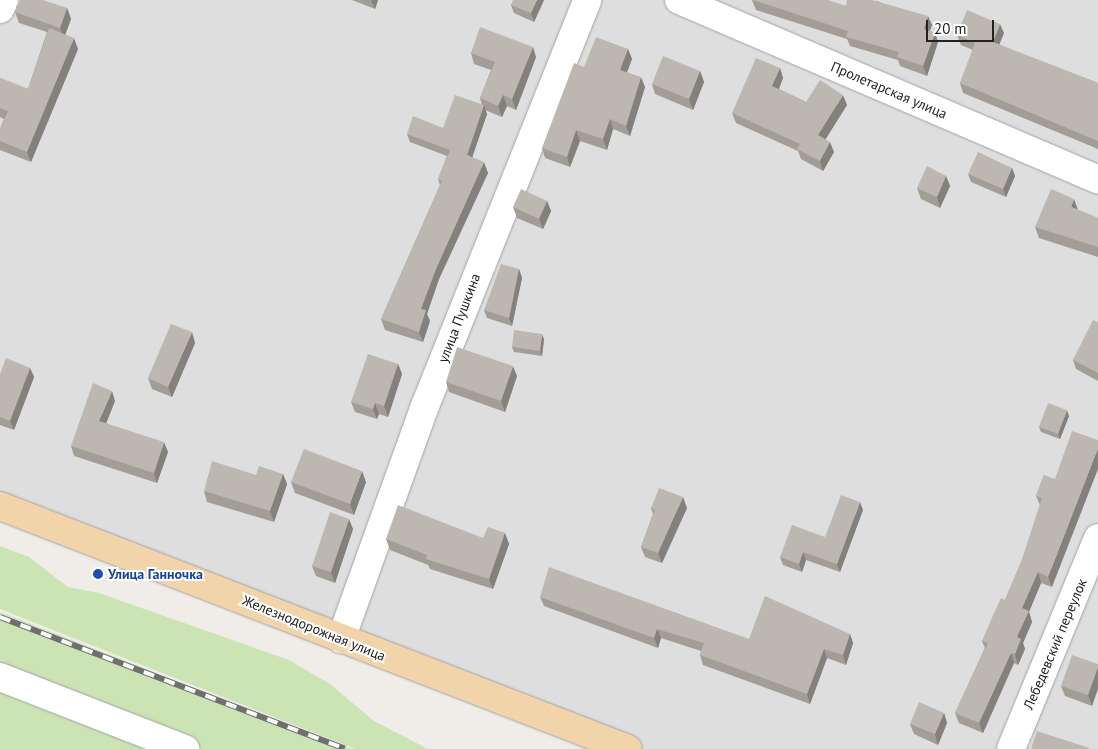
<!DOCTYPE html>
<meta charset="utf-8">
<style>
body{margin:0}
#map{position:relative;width:1098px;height:749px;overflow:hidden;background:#f0ede8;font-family:"PT Sans",sans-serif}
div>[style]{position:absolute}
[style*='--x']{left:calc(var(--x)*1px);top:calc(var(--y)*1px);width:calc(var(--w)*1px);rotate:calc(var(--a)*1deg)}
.residential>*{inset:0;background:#dedede}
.grass>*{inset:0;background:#cce4b4}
.roads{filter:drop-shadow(0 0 1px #a2a2a2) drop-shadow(0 0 1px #a2a2a2)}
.minor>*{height:28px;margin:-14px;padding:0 14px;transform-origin:14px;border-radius:14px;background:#fff}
.major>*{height:28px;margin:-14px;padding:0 14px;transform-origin:14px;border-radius:14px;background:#f2d4ab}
.rail>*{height:5.5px;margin-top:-2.75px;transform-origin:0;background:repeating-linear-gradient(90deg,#fff 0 11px,#6f6f6f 0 22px);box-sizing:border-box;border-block:1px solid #6f6f6f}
.wall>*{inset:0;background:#a39d98}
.shaded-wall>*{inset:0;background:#84807c}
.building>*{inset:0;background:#bdb7b1}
.dots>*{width:14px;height:14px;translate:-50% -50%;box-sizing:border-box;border:2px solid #fff;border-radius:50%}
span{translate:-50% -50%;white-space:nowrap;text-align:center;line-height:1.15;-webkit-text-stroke:4px #fff;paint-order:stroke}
.street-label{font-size:14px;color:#212121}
.transit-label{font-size:14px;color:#164399;font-weight:700}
.left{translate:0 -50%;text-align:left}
.scale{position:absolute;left:926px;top:20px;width:68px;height:22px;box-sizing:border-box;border:2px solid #212121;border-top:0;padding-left:6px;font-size:15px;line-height:18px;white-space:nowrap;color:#212121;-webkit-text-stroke:4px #fff;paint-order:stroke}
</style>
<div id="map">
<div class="residential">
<div style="clip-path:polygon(0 0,1098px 0,1098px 749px,628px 749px,0 506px)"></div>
</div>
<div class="grass">
<div style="clip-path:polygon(0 546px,29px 557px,68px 587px,99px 593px,289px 660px,330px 684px,374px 721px,428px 749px,355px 749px,0 609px)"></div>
<div style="clip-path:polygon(0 612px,351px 749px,0 749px)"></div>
</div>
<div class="roads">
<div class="minor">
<div style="--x:679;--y:0;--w:456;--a:23.2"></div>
<div style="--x:0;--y:9;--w:10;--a:-66"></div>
<div style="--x:341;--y:639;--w:248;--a:-70.2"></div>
<div style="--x:425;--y:406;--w:437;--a:-68.2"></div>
<div style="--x:0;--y:677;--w:199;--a:21.3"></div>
<div style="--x:1011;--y:749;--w:228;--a:-67.6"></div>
</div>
<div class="major">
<div style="--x:0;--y:506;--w:673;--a:21.15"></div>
</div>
</div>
<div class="rail">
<div style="--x:0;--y:617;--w:369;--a:20.9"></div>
</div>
<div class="wall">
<div style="clip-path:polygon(352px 0,378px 0,375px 9px)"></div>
<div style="clip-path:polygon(544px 0,534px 22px,514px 13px,511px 5px)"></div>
<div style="clip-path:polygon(752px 0,846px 6px,877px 1px,932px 25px,930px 31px,935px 33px,938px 42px,927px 76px,900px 66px,898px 60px,850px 46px,847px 39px,756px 10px)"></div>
<div style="clip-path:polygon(67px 8px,71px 19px,65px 35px,78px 49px,31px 162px,0 150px,0 129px,4px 119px,0 117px,0 78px,28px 89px,47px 32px,19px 23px,15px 12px)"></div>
<div style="clip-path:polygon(1004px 33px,999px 45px,1098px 83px,1098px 149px,963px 93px,960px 83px,973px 50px,961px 45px,957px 35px)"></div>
<div style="clip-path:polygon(628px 49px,632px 59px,627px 72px,645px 87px,630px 136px,613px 129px,607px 150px,580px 141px,570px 167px,545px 158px,542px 148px,584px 67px)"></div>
<div style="clip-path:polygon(471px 53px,536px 57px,516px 110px,507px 106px,502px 117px,485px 110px,487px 114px,472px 157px,488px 173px,439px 279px,427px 314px,430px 321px,423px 342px,385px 330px,381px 319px,440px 185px,438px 179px,447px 156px,410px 142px,407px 134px,443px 128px,482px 105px,480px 98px,491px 70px,474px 64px)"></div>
<div style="clip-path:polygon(780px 68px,783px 78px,779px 89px,806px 102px,847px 105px,825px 139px,834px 152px,823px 171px,801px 159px,798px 151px,736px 123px,732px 113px)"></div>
<div style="clip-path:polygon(700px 71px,704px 82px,693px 110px,655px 94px,652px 84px)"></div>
<div style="clip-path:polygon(1012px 168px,1015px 176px,1006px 197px,971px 182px,968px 174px)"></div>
<div style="clip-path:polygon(946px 176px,950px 186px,940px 208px,921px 199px,917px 188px)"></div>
<div style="clip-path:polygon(547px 201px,551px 211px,543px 229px,517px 218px,513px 207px)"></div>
<div style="clip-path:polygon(1078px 210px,1098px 218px,1098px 257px,1039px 238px,1035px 227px)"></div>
<div style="clip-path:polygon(519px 269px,522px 278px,512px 326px,487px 318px,484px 310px)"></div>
<div style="clip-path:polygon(1098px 322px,1098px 381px,1076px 369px,1073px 360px)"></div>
<div style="clip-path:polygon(544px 339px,542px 356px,514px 352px,512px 347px)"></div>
<div style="clip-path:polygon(195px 343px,172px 397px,152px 389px,148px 378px)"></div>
<div style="clip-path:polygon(398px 364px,402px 374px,388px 417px,379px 414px,377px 419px,355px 412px,351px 402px)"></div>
<div style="clip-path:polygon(30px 368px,34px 377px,14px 430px,0 425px,0 374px)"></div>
<div style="clip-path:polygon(517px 376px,505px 412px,449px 392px,446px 382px)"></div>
<div style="clip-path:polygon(115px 401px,106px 423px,168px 452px,157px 483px,74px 456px,71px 446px)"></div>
<div style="clip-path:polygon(1069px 416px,1060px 439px,1041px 432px,1039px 427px)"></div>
<div style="clip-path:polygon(283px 474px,287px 484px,274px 522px,207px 502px,204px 491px,256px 475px)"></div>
<div style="clip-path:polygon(1044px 475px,1052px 587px,1041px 583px,1029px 612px,1032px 622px,1023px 643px,1025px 649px,1018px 665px,1014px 663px,983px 733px,959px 723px,955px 713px,985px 648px,982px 641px,1005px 600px,1022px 560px,1040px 505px,1036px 496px)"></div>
<div style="clip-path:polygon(291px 482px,366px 482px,354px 515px,295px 493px)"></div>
<div style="clip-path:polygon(651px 508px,687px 508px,662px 563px,645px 557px,641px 547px,653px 514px)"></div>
<div style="clip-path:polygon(863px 510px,840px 572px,806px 560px,802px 572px,783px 565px,780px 557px,825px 537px)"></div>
<div style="clip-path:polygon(353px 529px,335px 583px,316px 576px,312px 566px)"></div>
<div style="clip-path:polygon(505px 533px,509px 544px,493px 589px,430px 569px,428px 565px,390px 550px,386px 539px,483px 538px)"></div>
<div style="clip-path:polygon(540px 597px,749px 639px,850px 634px,853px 643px,846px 665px,827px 658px,810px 704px,703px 665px,700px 655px,701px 651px,661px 638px,658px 648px,544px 606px)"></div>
<div style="clip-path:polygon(1098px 664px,1092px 706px,1065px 696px,1061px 686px)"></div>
<div style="clip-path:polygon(944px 713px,947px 723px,938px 745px,914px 734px,910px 724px)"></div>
</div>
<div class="shaded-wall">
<div style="clip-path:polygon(371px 0,378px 0,375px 9px)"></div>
<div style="clip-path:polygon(537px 0,544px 0,534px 22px,531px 13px)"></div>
<div style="clip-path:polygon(67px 8px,71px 19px,64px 38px,60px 28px)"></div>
<div style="clip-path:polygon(928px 16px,932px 25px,927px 38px,924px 29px)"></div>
<div style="clip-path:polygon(1000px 24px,1004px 33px,996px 52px,993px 42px)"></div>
<div style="clip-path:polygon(935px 33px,938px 42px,927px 76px,923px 66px)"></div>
<div style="clip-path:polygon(74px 38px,78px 49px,31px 162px,27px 152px)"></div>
<div style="clip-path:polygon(533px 47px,536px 57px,516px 110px,512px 99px)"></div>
<div style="clip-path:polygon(628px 49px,632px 59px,624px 80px,620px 70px)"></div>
<div style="clip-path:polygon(780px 68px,783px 78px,776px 96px,772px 86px)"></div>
<div style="clip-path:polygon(700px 71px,704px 82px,693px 110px,689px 99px)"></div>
<div style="clip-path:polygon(641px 77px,645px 87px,630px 136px,626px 126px)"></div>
<div style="clip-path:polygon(503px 95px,507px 106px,502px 117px,498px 106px)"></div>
<div style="clip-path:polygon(843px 95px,847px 105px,822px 145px,818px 135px)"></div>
<div style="clip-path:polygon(484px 105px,487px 114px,470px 164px,467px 156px)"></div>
<div style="clip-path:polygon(610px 119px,613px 129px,607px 150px,603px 139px)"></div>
<div style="clip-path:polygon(576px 130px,580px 141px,570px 167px,567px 157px)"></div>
<div style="clip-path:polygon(830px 142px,834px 152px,823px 171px,820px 161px)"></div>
<div style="clip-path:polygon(484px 162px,488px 173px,439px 279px,427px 314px,430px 321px,423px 342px,419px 332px,421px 309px,436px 269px)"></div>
<div style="clip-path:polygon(1012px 168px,1015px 176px,1006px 197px,1003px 189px)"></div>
<div style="clip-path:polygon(946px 176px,950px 186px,940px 208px,937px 197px)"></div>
<div style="clip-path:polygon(1074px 199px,1078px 210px,1071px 207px)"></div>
<div style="clip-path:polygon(547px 201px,551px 211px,543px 229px,539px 219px)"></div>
<div style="clip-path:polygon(519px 269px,522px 278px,512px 326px,509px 318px)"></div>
<div style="clip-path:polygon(192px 332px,195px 343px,172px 397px,168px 387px)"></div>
<div style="clip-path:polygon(542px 334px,544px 339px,542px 356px,540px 351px)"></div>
<div style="clip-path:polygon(398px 364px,402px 374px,388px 417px,384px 406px)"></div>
<div style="clip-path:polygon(513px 366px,517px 376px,505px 412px,501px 401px)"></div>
<div style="clip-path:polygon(30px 368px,34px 377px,14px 430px,10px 421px)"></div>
<div style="clip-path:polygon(112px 391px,115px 401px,103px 431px,99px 421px)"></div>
<div style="clip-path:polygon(375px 403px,379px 414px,377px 419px,373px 409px)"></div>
<div style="clip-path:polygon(1067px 410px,1069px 416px,1060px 439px,1058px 434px)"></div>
<div style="clip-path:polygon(164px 442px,168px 452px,157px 483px,154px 473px)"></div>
<div style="clip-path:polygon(1098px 448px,1098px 469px,1052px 587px,1048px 577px)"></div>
<div style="clip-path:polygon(362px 471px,366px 482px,354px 515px,350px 504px)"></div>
<div style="clip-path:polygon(283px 474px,287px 484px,274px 522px,270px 511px)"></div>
<div style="clip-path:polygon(683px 497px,687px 508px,662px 563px,658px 553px)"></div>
<div style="clip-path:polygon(860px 502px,863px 510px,840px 572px,837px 564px)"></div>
<div style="clip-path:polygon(349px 519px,353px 529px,335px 583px,331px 572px)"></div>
<div style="clip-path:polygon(505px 533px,509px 544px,493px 589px,489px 579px)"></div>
<div style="clip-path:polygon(803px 552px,806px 560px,802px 572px,799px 564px)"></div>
<div style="clip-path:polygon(1038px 572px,1041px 583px,1029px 612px,1032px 622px,1023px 643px,1025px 649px,1018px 665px,1015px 654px,1022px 608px)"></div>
<div style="clip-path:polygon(657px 629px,661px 638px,658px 648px,654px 638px)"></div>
<div style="clip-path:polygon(850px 634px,853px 643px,846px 665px,843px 655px)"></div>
<div style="clip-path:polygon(824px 649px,827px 658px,810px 704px,807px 694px)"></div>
<div style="clip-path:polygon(1011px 653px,1014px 663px,983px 733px,979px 723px)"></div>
<div style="clip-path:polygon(1098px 667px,1098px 689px,1092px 706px,1088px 695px)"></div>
<div style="clip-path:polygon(944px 713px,947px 723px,938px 745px,935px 734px)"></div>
</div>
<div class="building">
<div style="clip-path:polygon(20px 0,43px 0,67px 8px,60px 28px,15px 12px)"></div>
<div style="clip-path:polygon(513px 0,537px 0,531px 13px,511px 5px)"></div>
<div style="clip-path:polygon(753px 0,828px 0,846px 6px,847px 0,872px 0,928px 16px,924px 29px,935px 33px,923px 66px,897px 57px,899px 52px,846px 37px,848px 31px)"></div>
<div style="clip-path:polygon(967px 10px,1000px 24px,993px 42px,1098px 83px,1098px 141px,960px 83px,975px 43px,957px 35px)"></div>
<div style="clip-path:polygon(480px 27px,533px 47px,512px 99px,503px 95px,498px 106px,480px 98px,495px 62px,471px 53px)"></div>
<div style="clip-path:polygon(49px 28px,74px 38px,27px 152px,0 141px,0 129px,8px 111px,0 108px,0 78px,28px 89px)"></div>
<div style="clip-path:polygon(596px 37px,628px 49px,620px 70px,641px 77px,626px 126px,610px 119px,603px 139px,576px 130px,567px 157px,542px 148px,574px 63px,584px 67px)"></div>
<div style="clip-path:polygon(663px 56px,700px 71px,689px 99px,652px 84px)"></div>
<div style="clip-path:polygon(756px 58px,780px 68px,772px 86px,806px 102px,820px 80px,843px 95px,818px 135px,830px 142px,820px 161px,797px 149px,800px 144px,732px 113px)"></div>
<div style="clip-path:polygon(455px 95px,484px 105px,467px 155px,451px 148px,450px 150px,407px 134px,413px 116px,443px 128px)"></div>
<div style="clip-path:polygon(451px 148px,484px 162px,436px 269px,421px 309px,426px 310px,419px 332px,381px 319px,442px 181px,438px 179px)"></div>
<div style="clip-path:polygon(978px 152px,1012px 168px,1003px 189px,968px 174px)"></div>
<div style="clip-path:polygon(927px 166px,946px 176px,937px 197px,917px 188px)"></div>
<div style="clip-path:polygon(521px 189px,547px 201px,539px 219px,513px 207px)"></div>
<div style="clip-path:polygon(1051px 189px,1074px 199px,1071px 207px,1098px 218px,1098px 247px,1035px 227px)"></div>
<div style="clip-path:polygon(501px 264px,519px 269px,509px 318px,484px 310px)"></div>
<div style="clip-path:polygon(1093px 320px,1098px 322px,1098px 373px,1073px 360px)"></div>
<div style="clip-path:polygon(171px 324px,192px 332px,168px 387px,148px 378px)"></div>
<div style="clip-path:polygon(514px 330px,542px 334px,540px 351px,512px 347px)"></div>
<div style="clip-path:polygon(457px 347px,513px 366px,501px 401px,446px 382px)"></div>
<div style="clip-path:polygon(368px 354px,398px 364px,384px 406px,375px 403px,373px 409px,351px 402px)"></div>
<div style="clip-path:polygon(6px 358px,30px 368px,10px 421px,0 417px,0 374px)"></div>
<div style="clip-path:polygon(93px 383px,112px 391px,99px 421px,164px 442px,154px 473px,71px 446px)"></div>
<div style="clip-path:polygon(1048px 403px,1067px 410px,1058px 434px,1039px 427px)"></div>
<div style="clip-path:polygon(1072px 431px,1098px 440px,1098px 448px,1048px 577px,1038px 572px,1022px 608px,1029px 611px,1017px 637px,1021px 639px,1015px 654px,1011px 653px,979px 723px,955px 713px,988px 643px,982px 641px,994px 613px,1001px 598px,1005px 600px,1022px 560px,1042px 498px,1036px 496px,1044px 475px,1055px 479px)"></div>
<div style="clip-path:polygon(304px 449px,362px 471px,350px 504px,291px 482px)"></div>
<div style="clip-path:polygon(212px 461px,256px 475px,259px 466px,283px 474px,270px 511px,204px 491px)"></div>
<div style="clip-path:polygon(659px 488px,683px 497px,658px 553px,641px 547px,655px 510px,651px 508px)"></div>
<div style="clip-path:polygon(841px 495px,860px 502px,837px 564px,803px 552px,799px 564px,780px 557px,792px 525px,825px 537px)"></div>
<div style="clip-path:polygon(398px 505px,483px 538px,488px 527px,505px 533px,489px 579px,426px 559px,427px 555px,386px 539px)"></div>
<div style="clip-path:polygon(330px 512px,349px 519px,331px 572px,312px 566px)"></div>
<div style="clip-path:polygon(549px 567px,749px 639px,765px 596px,850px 634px,843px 655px,824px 649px,807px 694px,700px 655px,704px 643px,657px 629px,654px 638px,540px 597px)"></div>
<div style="clip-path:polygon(1072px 655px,1098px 664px,1098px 667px,1088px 695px,1061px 686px)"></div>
<div style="clip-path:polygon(919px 702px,944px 713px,935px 734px,910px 724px)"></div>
<div style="clip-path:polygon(1037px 731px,1089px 748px,1089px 749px,1031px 749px)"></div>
</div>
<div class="dots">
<div style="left:98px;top:574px;background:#1a4fb4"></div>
</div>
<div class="street-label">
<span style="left:889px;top:90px;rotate:23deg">Пролетарская улица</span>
<span style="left:459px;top:318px;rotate:-69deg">улица Пушкина</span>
<span style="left:314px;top:628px;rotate:22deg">Железнодорожная улица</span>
<span style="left:1055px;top:644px;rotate:-67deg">Лебедевский переулок</span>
</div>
<div class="transit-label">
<span class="left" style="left:108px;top:574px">Улица Ганночка</span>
</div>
<div class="scale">20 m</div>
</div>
